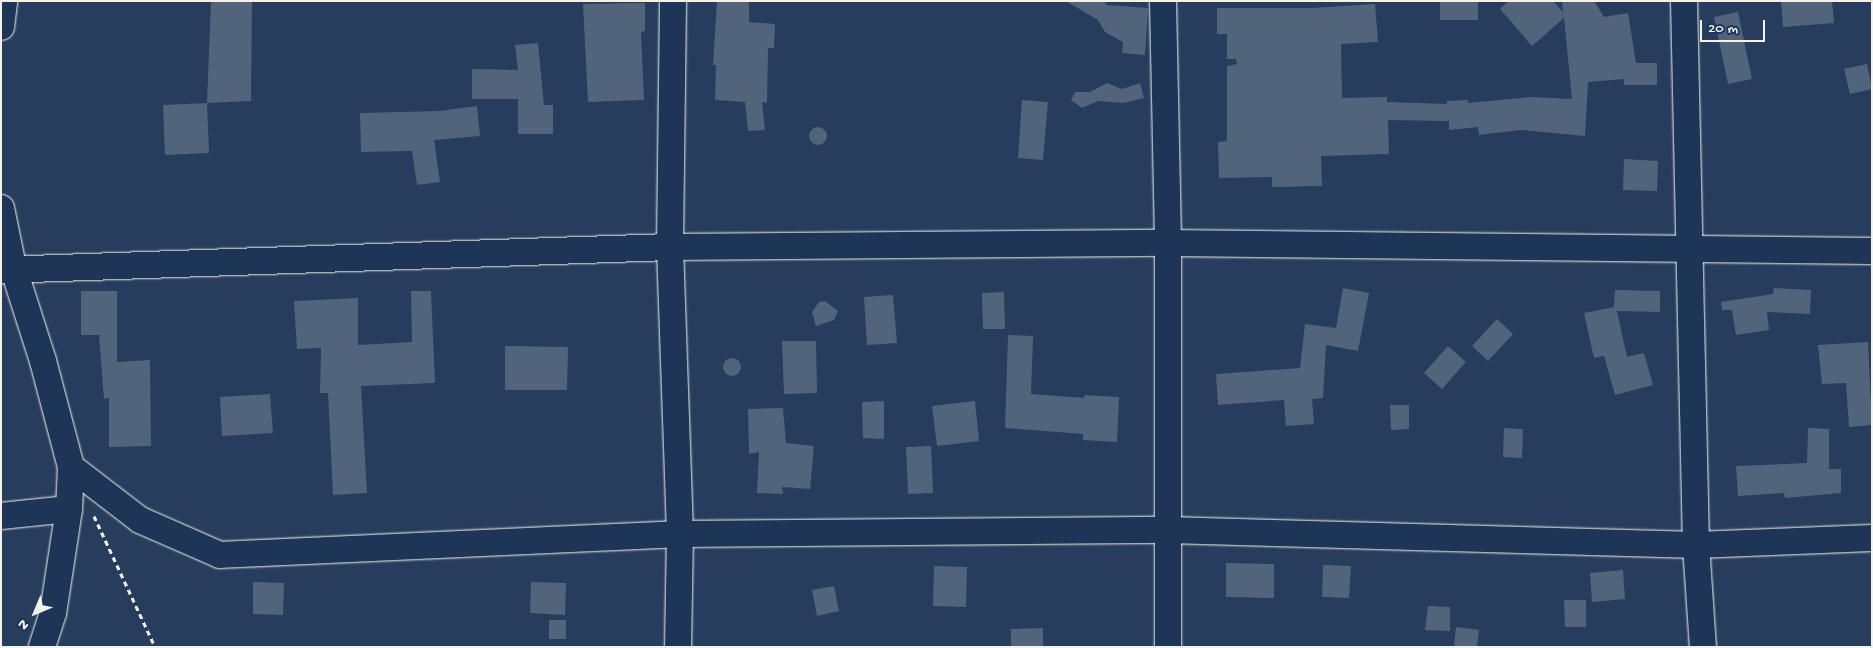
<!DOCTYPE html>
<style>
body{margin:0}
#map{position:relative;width:1873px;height:648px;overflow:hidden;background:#263d5d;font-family:"Gochi Hand",sans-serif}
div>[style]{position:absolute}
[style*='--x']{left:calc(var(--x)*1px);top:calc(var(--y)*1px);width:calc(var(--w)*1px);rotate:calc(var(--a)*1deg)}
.building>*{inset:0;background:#52647b}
.round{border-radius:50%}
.path>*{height:3px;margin-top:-1.5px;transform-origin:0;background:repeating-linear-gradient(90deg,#f4f1e8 0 5px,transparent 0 9px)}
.roads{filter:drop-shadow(0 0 1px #f4f1e8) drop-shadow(0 0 1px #f4f1e8)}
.minor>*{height:26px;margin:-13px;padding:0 13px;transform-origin:13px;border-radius:13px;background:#1d3557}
span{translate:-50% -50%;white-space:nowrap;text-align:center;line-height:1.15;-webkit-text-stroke:4px #1d3557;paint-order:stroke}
.frame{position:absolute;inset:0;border:2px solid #f4f1e8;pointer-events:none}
.north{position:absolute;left:10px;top:588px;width:50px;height:50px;-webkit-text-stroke:4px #1d3557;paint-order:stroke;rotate:225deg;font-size:14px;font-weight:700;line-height:20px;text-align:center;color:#f4f1e8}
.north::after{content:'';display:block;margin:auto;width:18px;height:22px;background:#f4f1e8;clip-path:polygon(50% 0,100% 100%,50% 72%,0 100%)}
.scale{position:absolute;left:1700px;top:20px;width:65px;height:22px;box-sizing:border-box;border:2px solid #f4f1e8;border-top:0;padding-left:6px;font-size:15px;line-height:18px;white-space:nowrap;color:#f4f1e8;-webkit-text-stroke:4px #1d3557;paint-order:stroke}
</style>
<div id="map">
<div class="building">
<div style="clip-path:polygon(211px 1px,252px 1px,251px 101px,207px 103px)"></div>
<div style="clip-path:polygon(717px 1px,749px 1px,749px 22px,775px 24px,774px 48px,768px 48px,767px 103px,762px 102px,765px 130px,748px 131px,745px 102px,715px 100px,716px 65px,713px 65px)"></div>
<div style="clip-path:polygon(1066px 1px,1104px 1px,1107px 5px,1148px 8px,1145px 55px,1122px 53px,1123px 42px,1105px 32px,1098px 20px)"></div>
<div style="clip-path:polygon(1440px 1px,1478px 1px,1478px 20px,1440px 20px)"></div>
<div style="clip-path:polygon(1508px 1px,1553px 1px,1563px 12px,1562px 1px,1594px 1px,1604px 17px,1628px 13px,1636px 63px,1657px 63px,1657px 85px,1624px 85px,1624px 79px,1588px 82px,1585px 136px,1520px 130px,1479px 135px,1478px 127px,1449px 130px,1449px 121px,1388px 120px,1389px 154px,1321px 156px,1322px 186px,1272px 187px,1272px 177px,1219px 178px,1218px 142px,1227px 141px,1227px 66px,1237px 64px,1236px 59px,1227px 59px,1227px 34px,1217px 34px,1217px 8px,1313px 8px,1375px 4px,1378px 42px,1341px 44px,1342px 98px,1387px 97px,1387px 102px,1447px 104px,1447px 101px,1468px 100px,1468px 103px,1530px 97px,1572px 99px,1564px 18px,1532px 46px,1500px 9px)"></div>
<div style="clip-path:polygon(1781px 1px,1832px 1px,1834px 23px,1783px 27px)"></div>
<div style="clip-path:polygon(645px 3px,645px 31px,641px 32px,644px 100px,588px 102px,583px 4px)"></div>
<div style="clip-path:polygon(1738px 12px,1752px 79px,1728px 84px,1714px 17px)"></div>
<div style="clip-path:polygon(538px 43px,544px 105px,553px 105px,553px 134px,518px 134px,518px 99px,472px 99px,472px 69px,518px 70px,515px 45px)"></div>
<div style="clip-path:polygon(1867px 64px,1872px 89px,1850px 94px,1844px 69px)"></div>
<div style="clip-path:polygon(1107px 83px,1122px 89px,1140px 83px,1144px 98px,1123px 103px,1098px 101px,1082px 108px,1071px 100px,1075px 92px,1090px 92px)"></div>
<div style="clip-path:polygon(1022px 100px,1048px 102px,1043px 160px,1018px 158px)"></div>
<div style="clip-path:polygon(207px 103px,209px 153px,165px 155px,163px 105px)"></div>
<div style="clip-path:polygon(477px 106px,480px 136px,434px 140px,440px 182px,417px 185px,412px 151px,361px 152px,360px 113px,440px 111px)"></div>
<div class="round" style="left:809px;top:127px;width:18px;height:18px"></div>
<div style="clip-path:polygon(1624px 159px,1658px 161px,1657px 191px,1623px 190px)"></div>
<div style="clip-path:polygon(1343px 288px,1369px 293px,1358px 351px,1326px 345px,1323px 398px,1312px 399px,1314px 424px,1286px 426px,1284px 400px,1218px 405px,1216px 374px,1300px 368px,1305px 324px,1336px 328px)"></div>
<div style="clip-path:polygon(1774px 288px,1811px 290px,1810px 314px,1767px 312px,1769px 330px,1736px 335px,1732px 310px,1722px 310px,1721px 302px,1773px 294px)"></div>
<div style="clip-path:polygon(1615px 290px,1660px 291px,1660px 312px,1617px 311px,1627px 357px,1644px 353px,1653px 385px,1615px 395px,1604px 356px,1594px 358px,1584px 313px,1614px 307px)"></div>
<div style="clip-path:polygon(81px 291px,117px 291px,117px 362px,150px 360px,151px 446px,109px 447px,109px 398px,104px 399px,99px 335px,81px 335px)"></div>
<div style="clip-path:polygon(411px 291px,431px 291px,435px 383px,361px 386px,367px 493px,333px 495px,328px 393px,320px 393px,321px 348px,297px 349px,294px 301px,358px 298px,358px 345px,412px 342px)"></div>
<div style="clip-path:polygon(1004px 292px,1005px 329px,983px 329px,982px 293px)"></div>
<div style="clip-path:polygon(893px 295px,897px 343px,867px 345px,864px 297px)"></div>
<div style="clip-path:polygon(825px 301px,838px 311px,834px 320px,816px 326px,812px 312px,819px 302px)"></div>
<div style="clip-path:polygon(1497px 319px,1513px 334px,1488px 361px,1472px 346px)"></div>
<div style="clip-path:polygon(1008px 335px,1033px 336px,1031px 394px,1084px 398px,1085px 395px,1119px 397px,1117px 442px,1083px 440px,1083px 434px,1005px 428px)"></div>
<div style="clip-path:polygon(782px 341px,816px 341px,817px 393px,784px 394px)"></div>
<div style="clip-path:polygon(1868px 342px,1872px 425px,1849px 427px,1846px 383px,1822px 384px,1818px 345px)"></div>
<div style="clip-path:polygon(505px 346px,568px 347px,567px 390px,505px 390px)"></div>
<div style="clip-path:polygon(1448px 346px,1466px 362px,1442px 389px,1424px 373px)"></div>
<div class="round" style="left:723px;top:358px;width:18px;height:18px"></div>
<div style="clip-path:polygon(270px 394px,273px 433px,222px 436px,220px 397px)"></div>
<div style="clip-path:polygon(884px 401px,884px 439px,863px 438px,862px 402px)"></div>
<div style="clip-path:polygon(975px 401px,979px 441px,937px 446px,932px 406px)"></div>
<div style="clip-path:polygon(1390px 405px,1409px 405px,1409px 429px,1391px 430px)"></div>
<div style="clip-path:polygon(783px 408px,786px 443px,814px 446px,810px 489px,782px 487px,783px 494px,757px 493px,759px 452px,749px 454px,748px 409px)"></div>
<div style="clip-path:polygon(1504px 428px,1523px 429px,1522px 458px,1503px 457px)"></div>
<div style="clip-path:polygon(1808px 428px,1829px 429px,1829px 469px,1841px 469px,1841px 493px,1785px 498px,1784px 493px,1738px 496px,1736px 466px,1807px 463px)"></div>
<div style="clip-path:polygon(931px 446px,933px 493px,908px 494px,906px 447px)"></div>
<div style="clip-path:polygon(1226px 563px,1274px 564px,1274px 598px,1226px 597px)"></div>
<div style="clip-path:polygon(1323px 565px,1351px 566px,1349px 598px,1322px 597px)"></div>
<div style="clip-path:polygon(934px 566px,967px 567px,966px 607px,933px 606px)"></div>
<div style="clip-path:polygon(1623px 570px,1625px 599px,1592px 602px,1590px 573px)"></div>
<div style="clip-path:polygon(253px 582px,284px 583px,283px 615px,253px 614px)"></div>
<div style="clip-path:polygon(531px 582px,566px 583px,565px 615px,530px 613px)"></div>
<div style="clip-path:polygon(834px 586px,839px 611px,817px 616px,812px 590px)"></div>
<div style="clip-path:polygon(1564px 600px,1586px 600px,1586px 627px,1565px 627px)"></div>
<div style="clip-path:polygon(1428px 606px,1450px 607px,1450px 631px,1425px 630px)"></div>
<div style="clip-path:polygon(549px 620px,566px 620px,566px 639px,549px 639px)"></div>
<div style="clip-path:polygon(1456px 627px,1479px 630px,1477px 647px,1454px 647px)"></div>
<div style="clip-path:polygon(1043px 628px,1043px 647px,1011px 647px,1011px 629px)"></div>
</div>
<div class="path">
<div style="--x:94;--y:516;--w:145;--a:65"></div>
</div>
<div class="roads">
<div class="minor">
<div style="--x:673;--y:1;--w:246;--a:90.7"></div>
<div style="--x:670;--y:247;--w:287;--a:88"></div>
<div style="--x:680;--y:534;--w:113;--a:91"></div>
<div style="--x:1163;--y:1;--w:242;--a:88.8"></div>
<div style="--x:1168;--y:243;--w:404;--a:90"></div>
<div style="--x:1684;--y:1;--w:544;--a:88.74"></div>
<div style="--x:1696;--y:545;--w:102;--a:86.1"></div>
<div style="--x:1;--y:27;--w:26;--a:-83"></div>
<div style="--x:1;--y:208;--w:60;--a:78.5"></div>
<div style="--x:13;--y:267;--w:99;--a:72.3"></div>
<div style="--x:43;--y:361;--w:110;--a:75.2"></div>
<div style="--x:71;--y:467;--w:42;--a:92.7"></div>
<div style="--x:69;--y:509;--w:105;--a:98.7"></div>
<div style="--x:53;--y:613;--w:36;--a:108"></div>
<div style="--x:1;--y:270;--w:669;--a:-1.97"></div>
<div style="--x:670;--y:247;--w:498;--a:-0.5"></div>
<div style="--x:1168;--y:243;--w:704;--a:0.65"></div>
<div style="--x:71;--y:467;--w:87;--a:37.5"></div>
<div style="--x:140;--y:520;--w:87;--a:23.6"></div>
<div style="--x:220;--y:555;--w:460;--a:-2.6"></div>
<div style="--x:680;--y:534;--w:490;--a:-0.5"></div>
<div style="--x:1170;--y:530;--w:526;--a:1.63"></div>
<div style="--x:1696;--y:545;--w:176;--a:-2.3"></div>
<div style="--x:1;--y:516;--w:68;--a:-5.9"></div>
</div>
</div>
<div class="frame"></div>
<div class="north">N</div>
<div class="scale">20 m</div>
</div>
